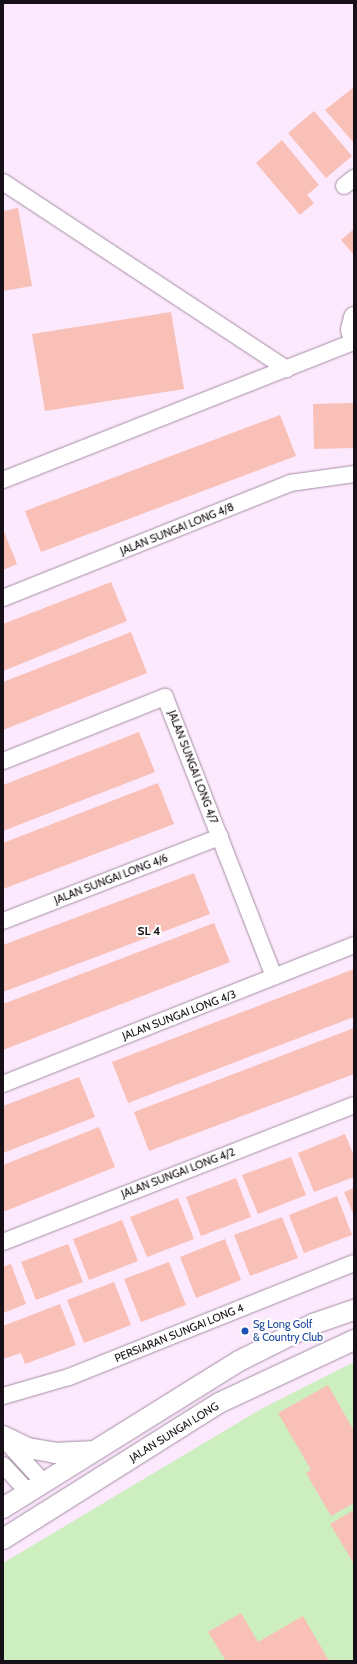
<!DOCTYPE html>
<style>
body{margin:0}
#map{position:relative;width:357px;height:1664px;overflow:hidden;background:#fde9fd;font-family:Cabin,sans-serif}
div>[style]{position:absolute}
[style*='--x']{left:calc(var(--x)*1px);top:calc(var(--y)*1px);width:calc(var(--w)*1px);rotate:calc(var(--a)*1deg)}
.green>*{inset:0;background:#cdefbf}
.building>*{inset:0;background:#f8c0b6}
.roads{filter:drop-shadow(0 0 1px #a38da4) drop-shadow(0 0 1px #a38da4)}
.minor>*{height:16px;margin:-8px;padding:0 8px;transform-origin:8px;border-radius:8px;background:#fff}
.tertiary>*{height:20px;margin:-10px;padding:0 10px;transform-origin:10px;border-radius:10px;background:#fff}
.dots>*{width:11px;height:11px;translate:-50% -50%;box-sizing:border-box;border:2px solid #fefefe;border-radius:50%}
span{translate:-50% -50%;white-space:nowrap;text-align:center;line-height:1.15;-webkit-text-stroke:4px #fefefe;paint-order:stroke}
.street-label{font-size:11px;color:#181018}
.transit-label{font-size:11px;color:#164399}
.left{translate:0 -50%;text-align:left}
.neighbourhood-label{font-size:12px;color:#181018;font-weight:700}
.frame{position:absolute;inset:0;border:4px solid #181018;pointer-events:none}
</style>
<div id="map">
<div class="green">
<div style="clip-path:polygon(354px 1362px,354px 1661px,3px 1661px,3px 1563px,261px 1409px)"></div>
</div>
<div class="building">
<div style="clip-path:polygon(354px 87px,354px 143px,325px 110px)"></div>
<div style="clip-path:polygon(314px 111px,352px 156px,326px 178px,288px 133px)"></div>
<div style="clip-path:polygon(282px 140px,319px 185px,307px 195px,314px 203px,300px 215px,256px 163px)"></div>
<div style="clip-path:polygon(18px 208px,32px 286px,3px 291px,3px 211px)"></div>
<div style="clip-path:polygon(354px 229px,354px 255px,341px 240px)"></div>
<div style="clip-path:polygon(171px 312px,184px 389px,45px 411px,32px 334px)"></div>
<div style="clip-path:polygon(350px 403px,354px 403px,354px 448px,314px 449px,313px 404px)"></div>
<div style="clip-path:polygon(280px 415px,296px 456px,41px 552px,25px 511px)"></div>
<div style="clip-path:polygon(3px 529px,17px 564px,3px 570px)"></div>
<div style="clip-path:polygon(111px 582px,127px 621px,3px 671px,3px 624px)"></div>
<div style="clip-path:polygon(131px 632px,147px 673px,3px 730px,3px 682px)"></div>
<div style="clip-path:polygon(139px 732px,155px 772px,3px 831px,3px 785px)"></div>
<div style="clip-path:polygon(158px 783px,174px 824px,3px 889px,3px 843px)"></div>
<div style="clip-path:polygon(194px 873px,210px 914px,3px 992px,3px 945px)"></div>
<div style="clip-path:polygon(214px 923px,230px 962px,3px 1050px,3px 1004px)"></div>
<div style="clip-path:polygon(354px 969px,354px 1017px,128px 1103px,112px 1062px)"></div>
<div style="clip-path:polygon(354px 1028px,354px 1074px,149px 1151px,134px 1112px)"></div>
<div style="clip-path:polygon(79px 1077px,95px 1117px,3px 1153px,3px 1106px)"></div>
<div style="clip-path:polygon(99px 1127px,115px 1167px,3px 1212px,3px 1165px)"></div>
<div style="clip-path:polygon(345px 1134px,354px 1156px,354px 1177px,314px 1192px,298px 1153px)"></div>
<div style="clip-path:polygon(291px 1157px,306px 1195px,258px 1214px,242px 1175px)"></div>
<div style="clip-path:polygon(236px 1178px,251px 1217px,201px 1236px,186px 1197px)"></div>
<div style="clip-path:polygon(354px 1188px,354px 1216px,344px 1192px)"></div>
<div style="clip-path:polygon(337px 1196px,352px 1235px,304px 1253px,289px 1215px)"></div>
<div style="clip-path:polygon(178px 1198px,194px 1239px,147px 1257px,130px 1217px)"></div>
<div style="clip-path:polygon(282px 1217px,298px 1258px,250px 1276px,234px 1235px)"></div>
<div style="clip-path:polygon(122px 1220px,138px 1261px,89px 1280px,73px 1239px)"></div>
<div style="clip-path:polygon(225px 1239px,241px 1280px,196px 1298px,180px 1257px)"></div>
<div style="clip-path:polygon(68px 1244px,83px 1282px,36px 1300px,21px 1262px)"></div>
<div style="clip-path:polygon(169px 1262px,186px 1305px,141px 1322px,124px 1279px)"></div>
<div style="clip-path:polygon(11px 1264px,26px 1304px,3px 1313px,3px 1267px)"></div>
<div style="clip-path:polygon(114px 1282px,131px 1325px,84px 1343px,67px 1300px)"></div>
<div style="clip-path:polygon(60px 1304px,76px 1345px,25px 1364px,21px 1353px,3px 1359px,3px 1326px)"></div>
<div style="clip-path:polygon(328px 1385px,354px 1431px,354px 1503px,331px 1516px,306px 1473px,311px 1470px,278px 1413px)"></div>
<div style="clip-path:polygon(354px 1510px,354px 1564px,330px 1524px)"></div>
<div style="clip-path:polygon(241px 1613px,258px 1642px,303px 1616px,329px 1661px,226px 1661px,208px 1632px)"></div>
</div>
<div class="roads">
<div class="minor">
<div style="--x:3;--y:182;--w:340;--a:33.4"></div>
<div style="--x:344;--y:186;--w:13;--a:-39"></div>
<div style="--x:3;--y:480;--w:377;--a:-21.5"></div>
<div style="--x:3;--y:598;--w:309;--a:-21.8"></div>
<div style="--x:290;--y:483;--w:65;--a:-8"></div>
<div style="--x:3;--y:761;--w:174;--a:-21.6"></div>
<div style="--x:165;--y:697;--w:300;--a:68.7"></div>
<div style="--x:3;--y:921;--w:233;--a:-21.2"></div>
<div style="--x:3;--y:1084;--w:378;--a:-21.6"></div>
<div style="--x:3;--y:1242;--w:377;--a:-21.3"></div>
<div style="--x:3;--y:1396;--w:69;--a:-16.1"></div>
<div style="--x:69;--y:1377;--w:307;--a:-21.8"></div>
<div style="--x:4;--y:1439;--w:59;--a:47.7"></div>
<div style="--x:3;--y:1465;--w:38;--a:47"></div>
</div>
<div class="tertiary">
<div style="--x:354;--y:317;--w:13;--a:103"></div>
<div style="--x:351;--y:330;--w:9;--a:72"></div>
<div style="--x:3;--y:1436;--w:28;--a:26"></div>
<div style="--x:28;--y:1448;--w:27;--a:10"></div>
<div style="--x:55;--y:1453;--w:39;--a:-3"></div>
<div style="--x:3;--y:1508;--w:278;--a:-31.9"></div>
<div style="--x:239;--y:1361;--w:83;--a:-26.6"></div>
<div style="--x:313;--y:1324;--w:43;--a:-18.9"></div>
<div style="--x:3;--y:1539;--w:255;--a:-32.2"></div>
<div style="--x:219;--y:1403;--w:149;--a:-25"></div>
</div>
</div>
<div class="dots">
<div style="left:245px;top:1331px;background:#1a4fb4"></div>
</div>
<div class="street-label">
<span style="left:177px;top:529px;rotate:-22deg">JALAN SUNGAI LONG 4/8</span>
<span style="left:193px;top:767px;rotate:69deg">JALAN SUNGAI LONG 4/7</span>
<span style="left:111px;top:879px;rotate:-21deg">JALAN SUNGAI LONG 4/6</span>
<span style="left:179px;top:1015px;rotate:-21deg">JALAN SUNGAI LONG 4/3</span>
<span style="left:178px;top:1173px;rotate:-21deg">JALAN SUNGAI LONG 4/2</span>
<span style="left:179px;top:1333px;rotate:-22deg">PERSIARAN SUNGAI LONG 4</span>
<span style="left:174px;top:1432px;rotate:-32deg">JALAN SUNGAI LONG</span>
</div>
<div class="transit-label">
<span class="left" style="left:253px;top:1331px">Sg Long Golf<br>&amp; Country Club</span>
</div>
<div class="neighbourhood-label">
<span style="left:149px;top:931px">SL 4</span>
</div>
<div class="frame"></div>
</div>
